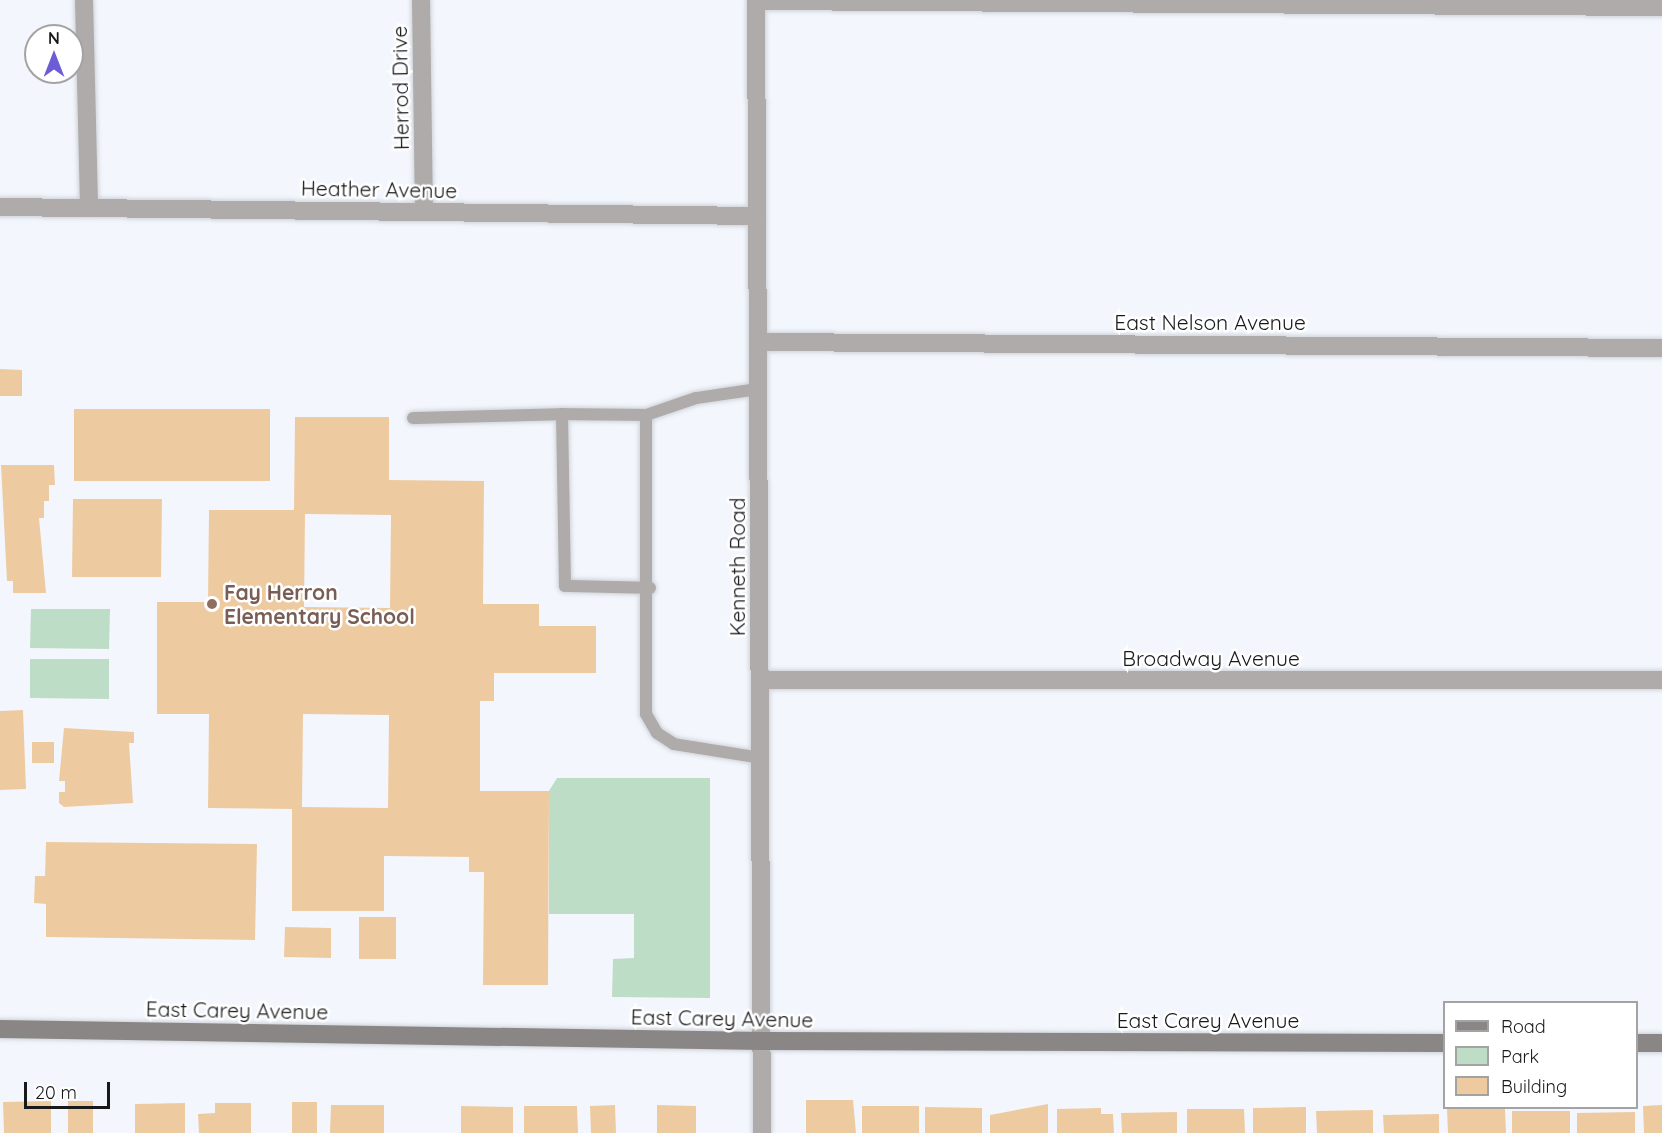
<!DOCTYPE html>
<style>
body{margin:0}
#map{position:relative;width:1662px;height:1133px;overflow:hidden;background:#f3f7fd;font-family:Quicksand,sans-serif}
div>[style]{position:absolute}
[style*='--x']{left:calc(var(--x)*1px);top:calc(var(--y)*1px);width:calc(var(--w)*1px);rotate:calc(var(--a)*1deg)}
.green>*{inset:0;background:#bdddc6}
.building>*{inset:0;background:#eecaa1}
.roads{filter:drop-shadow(0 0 2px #d0d3d9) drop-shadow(0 0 2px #d0d3d9)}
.service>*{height:12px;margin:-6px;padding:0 6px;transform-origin:6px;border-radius:6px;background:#aeabaa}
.minor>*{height:18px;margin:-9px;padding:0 9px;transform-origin:9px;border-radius:9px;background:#aeabaa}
.secondary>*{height:18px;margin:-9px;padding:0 9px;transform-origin:9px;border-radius:9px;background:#8a8685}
.dots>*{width:16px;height:16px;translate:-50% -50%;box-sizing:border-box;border:3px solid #fff;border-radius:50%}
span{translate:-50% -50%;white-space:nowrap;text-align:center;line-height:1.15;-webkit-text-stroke:5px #fff;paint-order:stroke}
.street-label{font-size:21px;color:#18191b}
.education-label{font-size:21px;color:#785e54;font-weight:700}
.left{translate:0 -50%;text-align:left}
.legend{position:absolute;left:1443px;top:1001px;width:195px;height:108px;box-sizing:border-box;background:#fff;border:2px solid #a3a3a4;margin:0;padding:8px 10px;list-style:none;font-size:18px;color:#18191b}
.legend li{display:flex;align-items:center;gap:12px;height:30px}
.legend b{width:30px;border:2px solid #a3a3a4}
.north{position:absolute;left:24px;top:24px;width:60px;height:60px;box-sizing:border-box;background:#fff;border:2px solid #a3a3a4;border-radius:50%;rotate:0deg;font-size:16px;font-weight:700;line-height:24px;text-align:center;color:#18191b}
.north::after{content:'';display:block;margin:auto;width:21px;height:27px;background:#6c5cd6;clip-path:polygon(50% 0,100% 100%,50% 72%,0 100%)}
.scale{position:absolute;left:24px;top:1082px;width:86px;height:27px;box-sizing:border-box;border:3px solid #18191b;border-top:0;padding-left:8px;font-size:18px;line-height:21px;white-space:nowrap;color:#18191b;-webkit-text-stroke:4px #fff;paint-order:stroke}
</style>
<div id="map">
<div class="green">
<div style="clip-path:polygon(31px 609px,110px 609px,109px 649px,30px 648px)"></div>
<div style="clip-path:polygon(30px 659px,109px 659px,109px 699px,30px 698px)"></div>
<div style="clip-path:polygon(557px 778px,710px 778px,710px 998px,612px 997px,613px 959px,634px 958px,634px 914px,549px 914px,549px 791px)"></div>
</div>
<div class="building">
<div style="clip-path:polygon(0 369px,22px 370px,22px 396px,0 396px)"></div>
<div style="clip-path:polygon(74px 409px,270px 409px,270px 481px,74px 481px)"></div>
<div style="clip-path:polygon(evenodd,295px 417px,389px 417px,389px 480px,484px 481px,483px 604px,539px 604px,539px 626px,596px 626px,596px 673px,494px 673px,494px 701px,480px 701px,480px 791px,549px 791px,548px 985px,483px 985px,484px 872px,469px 872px,469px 857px,384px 856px,384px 911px,292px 911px,292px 809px,208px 808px,209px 714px,157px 714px,157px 602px,208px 602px,209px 510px,294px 510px,295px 417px,305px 514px,391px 515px,390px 608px,304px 607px,305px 514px,295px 417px,303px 714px,389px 715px,388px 808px,302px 807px,303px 714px)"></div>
<div style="clip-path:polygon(1px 465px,54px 465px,55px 485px,49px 485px,49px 501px,44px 501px,44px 518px,39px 518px,46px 593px,13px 593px,13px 581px,7px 581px)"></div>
<div style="clip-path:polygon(73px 499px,162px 499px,161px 577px,72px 577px)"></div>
<div style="clip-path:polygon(23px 710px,26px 789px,0 790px,0 711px)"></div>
<div style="clip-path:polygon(64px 728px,134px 732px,134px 743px,129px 743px,133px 803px,64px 807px,59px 803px,59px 792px,65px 792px,65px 781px,59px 781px)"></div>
<div style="clip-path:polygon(32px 742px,54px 742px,54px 763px,32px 763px)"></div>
<div style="clip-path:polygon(46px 842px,257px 844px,255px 940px,46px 937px,46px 904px,34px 903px,35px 876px,45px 876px)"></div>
<div style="clip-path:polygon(359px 917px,396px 917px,396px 959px,359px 959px)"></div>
<div style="clip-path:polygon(285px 927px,331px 928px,331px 958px,284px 957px)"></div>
<div style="clip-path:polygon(806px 1100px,853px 1100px,856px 1133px,806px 1133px)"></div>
<div style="clip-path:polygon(51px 1101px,51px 1133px,4px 1133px,3px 1102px)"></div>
<div style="clip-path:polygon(68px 1101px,93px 1101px,93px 1133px,68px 1133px)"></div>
<div style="clip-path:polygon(292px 1102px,317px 1102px,317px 1133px,292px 1133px)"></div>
<div style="clip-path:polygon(185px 1103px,185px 1133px,135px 1133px,135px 1104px)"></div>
<div style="clip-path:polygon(215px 1103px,251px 1103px,251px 1133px,199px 1133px,198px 1114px,215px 1113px)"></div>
<div style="clip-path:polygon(1048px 1104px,1048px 1133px,990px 1133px,990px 1115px)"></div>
<div style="clip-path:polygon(331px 1105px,384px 1105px,384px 1133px,330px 1133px)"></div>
<div style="clip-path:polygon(615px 1105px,616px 1133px,591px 1133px,590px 1106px)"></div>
<div style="clip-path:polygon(657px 1105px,696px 1106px,696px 1133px,657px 1133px)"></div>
<div style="clip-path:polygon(1662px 1105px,1662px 1133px,1644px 1133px,1643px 1106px)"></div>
<div style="clip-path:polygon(461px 1106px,513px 1107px,513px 1133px,461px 1133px)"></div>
<div style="clip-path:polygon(524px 1106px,577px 1106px,578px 1133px,524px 1133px)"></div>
<div style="clip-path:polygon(862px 1106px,919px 1106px,919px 1133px,862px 1133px)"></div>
<div style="clip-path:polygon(925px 1107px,982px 1108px,982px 1133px,925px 1133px)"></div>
<div style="clip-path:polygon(1306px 1107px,1306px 1133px,1253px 1133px,1253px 1108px)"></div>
<div style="clip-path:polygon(1101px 1108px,1101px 1114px,1113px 1114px,1114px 1133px,1057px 1133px,1057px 1109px)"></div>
<div style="clip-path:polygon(1187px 1109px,1244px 1109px,1245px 1133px,1187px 1133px)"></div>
<div style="clip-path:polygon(1447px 1109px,1505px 1109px,1506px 1133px,1448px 1133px)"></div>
<div style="clip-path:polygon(1373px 1110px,1373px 1133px,1317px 1133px,1316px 1111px)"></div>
<div style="clip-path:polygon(1512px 1111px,1570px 1111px,1570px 1133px,1512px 1133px)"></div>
<div style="clip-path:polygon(1177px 1112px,1177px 1133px,1122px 1133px,1121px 1113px)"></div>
<div style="clip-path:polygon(1635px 1112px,1635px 1133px,1577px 1133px,1577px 1113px)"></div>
<div style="clip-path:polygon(1439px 1114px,1439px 1133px,1384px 1133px,1383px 1115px)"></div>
</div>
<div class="roads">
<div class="service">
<div style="--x:758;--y:389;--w:63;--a:171.7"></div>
<div style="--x:696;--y:398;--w:53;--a:161.2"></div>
<div style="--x:646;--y:415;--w:299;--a:90"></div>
<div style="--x:646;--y:714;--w:22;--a:60"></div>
<div style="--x:657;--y:733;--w:20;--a:33"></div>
<div style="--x:674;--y:744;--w:88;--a:9.1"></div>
<div style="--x:646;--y:415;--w:84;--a:-179.3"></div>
<div style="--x:562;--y:414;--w:172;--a:89"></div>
<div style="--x:565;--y:586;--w:85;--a:1.3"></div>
<div style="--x:413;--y:418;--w:149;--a:-1.5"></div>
</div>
<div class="minor">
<div style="--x:84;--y:0;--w:208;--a:88.6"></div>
<div style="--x:421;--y:0;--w:212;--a:89.2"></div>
<div style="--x:756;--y:0;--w:1133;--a:89.7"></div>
<div style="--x:756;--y:1;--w:906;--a:0.38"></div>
<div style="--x:0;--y:207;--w:757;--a:0.68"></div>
<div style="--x:758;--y:342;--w:904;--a:0.38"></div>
<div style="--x:760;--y:680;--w:902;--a:0"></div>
</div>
<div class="secondary">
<div style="--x:0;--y:1029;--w:762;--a:0.9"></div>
<div style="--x:762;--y:1041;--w:682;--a:0.17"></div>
<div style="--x:1636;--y:1043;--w:26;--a:0"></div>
</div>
</div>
<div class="dots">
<div style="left:212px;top:604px;background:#8d6e63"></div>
</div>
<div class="street-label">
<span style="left:400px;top:88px;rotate:-91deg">Herrod Drive</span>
<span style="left:379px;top:189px;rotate:1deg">Heather Avenue</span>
<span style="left:1210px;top:322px">East Nelson Avenue</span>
<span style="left:737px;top:567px;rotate:-90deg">Kenneth Road</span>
<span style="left:1211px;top:658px">Broadway Avenue</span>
<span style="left:237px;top:1010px;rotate:1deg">East Carey Avenue</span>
<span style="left:722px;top:1018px;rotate:1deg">East Carey Avenue</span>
<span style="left:1208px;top:1020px">East Carey Avenue</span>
</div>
<div class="education-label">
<span class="left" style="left:224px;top:604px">Fay Herron<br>Elementary School</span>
</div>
<ul class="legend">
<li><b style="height:8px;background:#8a8685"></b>Road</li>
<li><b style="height:16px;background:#bdddc6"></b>Park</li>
<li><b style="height:16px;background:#eecaa1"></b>Building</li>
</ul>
<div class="north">N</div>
<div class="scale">20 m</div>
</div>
